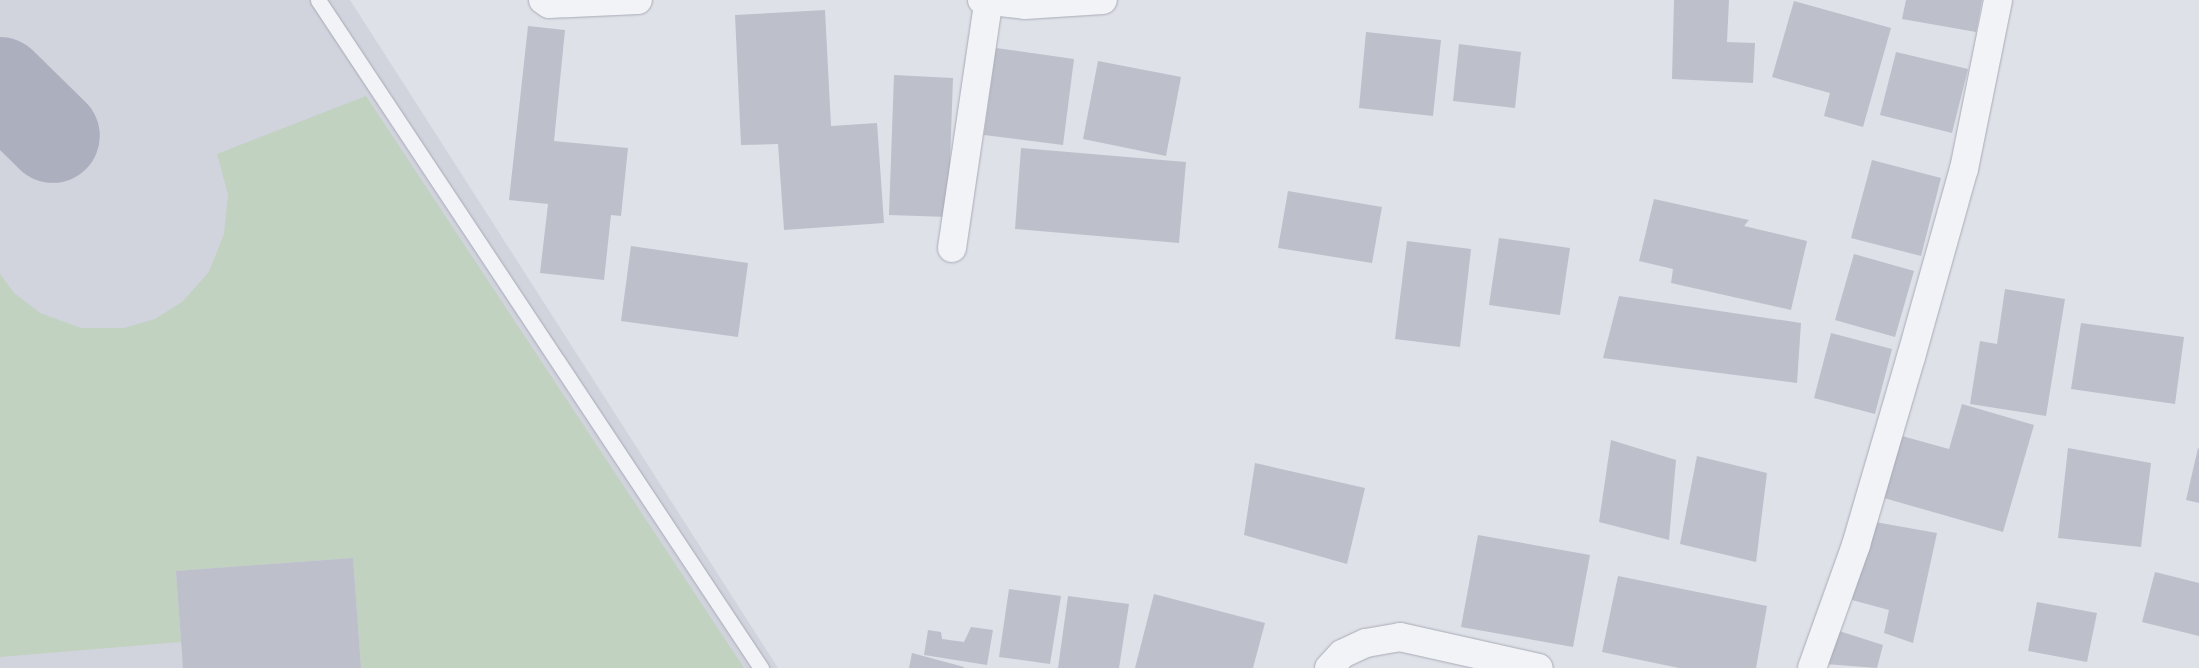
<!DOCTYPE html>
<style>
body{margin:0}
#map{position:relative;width:2199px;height:668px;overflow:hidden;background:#dfe1e8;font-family:"Work Sans",sans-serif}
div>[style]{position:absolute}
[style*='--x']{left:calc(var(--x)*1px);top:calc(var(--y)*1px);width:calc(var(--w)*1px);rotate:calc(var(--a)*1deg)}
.built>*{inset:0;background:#d1d3dd}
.green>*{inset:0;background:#c1d2c0}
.taxiway>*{height:94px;margin:-47px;padding:0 47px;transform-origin:47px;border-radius:47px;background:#acafbd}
.building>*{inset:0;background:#bdbfcb}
.roads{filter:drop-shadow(0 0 1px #a8abb6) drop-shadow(0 0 1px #a8abb6)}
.lane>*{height:15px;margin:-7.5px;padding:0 7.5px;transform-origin:7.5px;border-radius:7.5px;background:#f2f3f7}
.street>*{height:28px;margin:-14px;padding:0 14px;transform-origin:14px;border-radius:14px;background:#f2f3f7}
span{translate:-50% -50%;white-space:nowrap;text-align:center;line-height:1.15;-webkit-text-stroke:4.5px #eff0f6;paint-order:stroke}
</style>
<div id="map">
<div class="built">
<div style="clip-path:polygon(0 0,350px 0,778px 668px,0 668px)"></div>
</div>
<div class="green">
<div style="clip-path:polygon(366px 96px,744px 668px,361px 668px,353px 558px,176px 571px,181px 642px,0 657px,0 274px,14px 293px,40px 313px,81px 328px,124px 328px,155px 319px,182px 302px,209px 272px,224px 234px,228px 194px,217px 154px)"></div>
</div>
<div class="taxiway">
<div style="--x:0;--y:84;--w:74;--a:44.5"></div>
</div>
<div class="building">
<div style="clip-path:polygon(1674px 0,1729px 0,1727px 42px,1755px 43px,1753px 83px,1672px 79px)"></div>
<div style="clip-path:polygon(1906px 0,1982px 0,1976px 32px,1902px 19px)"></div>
<div style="clip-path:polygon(1794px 1px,1891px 28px,1863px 127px,1824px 116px,1830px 93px,1772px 77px)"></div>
<div style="clip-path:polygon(825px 10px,831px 126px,877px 123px,884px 223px,784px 230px,778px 144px,741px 145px,735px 15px)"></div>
<div style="clip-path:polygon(528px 26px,565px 30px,554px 141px,628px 148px,621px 216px,611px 215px,604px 280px,540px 273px,548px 204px,509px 200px)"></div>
<div style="clip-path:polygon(1366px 32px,1441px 40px,1433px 116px,1359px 108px)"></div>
<div style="clip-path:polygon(1459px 44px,1521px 52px,1515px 108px,1453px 101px)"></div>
<div style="clip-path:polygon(996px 48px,1074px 59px,1063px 145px,984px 135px)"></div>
<div style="clip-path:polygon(1896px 52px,1968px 69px,1952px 133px,1880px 115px)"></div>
<div style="clip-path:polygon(1098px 61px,1181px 77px,1166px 156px,1083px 139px)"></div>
<div style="clip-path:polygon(894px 75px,953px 78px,948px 217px,889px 215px)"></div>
<div style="clip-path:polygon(1021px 148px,1186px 162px,1179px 243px,1015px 229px)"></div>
<div style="clip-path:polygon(1872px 160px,1941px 178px,1921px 256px,1851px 238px)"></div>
<div style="clip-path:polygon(1288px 191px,1382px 207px,1372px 263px,1278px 248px)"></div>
<div style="clip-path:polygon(1654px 199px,1749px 220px,1744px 226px,1807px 241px,1791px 310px,1671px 283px,1673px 269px,1639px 261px)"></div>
<div style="clip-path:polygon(1499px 238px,1570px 248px,1560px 315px,1489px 305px)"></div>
<div style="clip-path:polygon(1407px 241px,1471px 249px,1460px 347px,1395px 339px)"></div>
<div style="clip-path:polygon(631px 246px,748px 263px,738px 337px,621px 321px)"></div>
<div style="clip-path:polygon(1854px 254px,1914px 271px,1895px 337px,1835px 320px)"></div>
<div style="clip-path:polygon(2005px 289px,2065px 299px,2046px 416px,1970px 404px,1980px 341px,1997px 344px)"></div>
<div style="clip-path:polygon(1619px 296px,1801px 323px,1797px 383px,1603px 358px)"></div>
<div style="clip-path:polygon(2081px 323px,2184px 337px,2175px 404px,2071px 389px)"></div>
<div style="clip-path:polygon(1831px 333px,1892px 349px,1875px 414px,1814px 398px)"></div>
<div style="clip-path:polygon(1962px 404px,2034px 425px,2003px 532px,1884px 498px,1902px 436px,1949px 449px)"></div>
<div style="clip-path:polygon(1611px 440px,1676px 460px,1669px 540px,1599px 522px)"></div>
<div style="clip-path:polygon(2068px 448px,2151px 463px,2141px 547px,2058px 538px)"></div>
<div style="clip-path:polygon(2198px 448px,2199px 449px,2199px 503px,2186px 500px)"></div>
<div style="clip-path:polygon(1697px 456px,1767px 473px,1756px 562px,1680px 544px)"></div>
<div style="clip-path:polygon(1255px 463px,1365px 488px,1347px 564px,1244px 535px)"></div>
<div style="clip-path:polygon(1875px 522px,1937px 533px,1913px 643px,1884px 633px,1889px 610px,1852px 600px)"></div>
<div style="clip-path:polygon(1478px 535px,1590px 555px,1573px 647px,1461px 627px)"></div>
<div style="clip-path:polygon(353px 558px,361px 668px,183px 668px,176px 571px)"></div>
<div style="clip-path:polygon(2155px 572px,2199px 583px,2199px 636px,2142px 622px)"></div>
<div style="clip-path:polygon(1618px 576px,1767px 606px,1756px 668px,1679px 668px,1602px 652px)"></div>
<div style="clip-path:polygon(1009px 589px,1061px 596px,1050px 664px,999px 657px)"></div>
<div style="clip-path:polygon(1154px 594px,1265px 623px,1253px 668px,1135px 668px)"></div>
<div style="clip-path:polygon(1068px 596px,1129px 604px,1119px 668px,1058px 668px)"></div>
<div style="clip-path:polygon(2037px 602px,2097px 613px,2087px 662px,2028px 651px)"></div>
<div style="clip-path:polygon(971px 627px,993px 630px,987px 665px,924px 655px,928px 630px,941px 632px,942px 639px,964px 642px)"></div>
<div style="clip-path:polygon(1836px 630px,1883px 645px,1877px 668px,1825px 664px)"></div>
<div style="clip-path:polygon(912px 653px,964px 667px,964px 668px,909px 668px)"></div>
</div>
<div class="roads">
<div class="lane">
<div style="--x:318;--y:0;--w:802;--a:56.45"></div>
</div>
<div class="street">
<div style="--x:543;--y:0;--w:7;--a:34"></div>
<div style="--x:549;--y:4;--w:89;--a:-2.6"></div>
<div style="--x:982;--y:0;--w:43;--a:6.6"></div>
<div style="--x:1025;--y:5;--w:78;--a:-3.7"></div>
<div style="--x:952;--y:248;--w:248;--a:-81.6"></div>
<div style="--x:1329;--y:668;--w:19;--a:-47"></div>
<div style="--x:1342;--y:654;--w:26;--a:-25"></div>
<div style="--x:1366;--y:643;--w:35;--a:-10"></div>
<div style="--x:1400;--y:637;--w:142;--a:12.6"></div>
<div style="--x:1812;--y:668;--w:131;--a:-70.3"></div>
<div style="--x:1856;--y:545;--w:196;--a:-73.7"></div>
<div style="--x:1911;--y:357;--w:195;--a:-74.3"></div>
<div style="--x:1964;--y:169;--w:172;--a:-78.6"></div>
</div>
</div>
</div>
